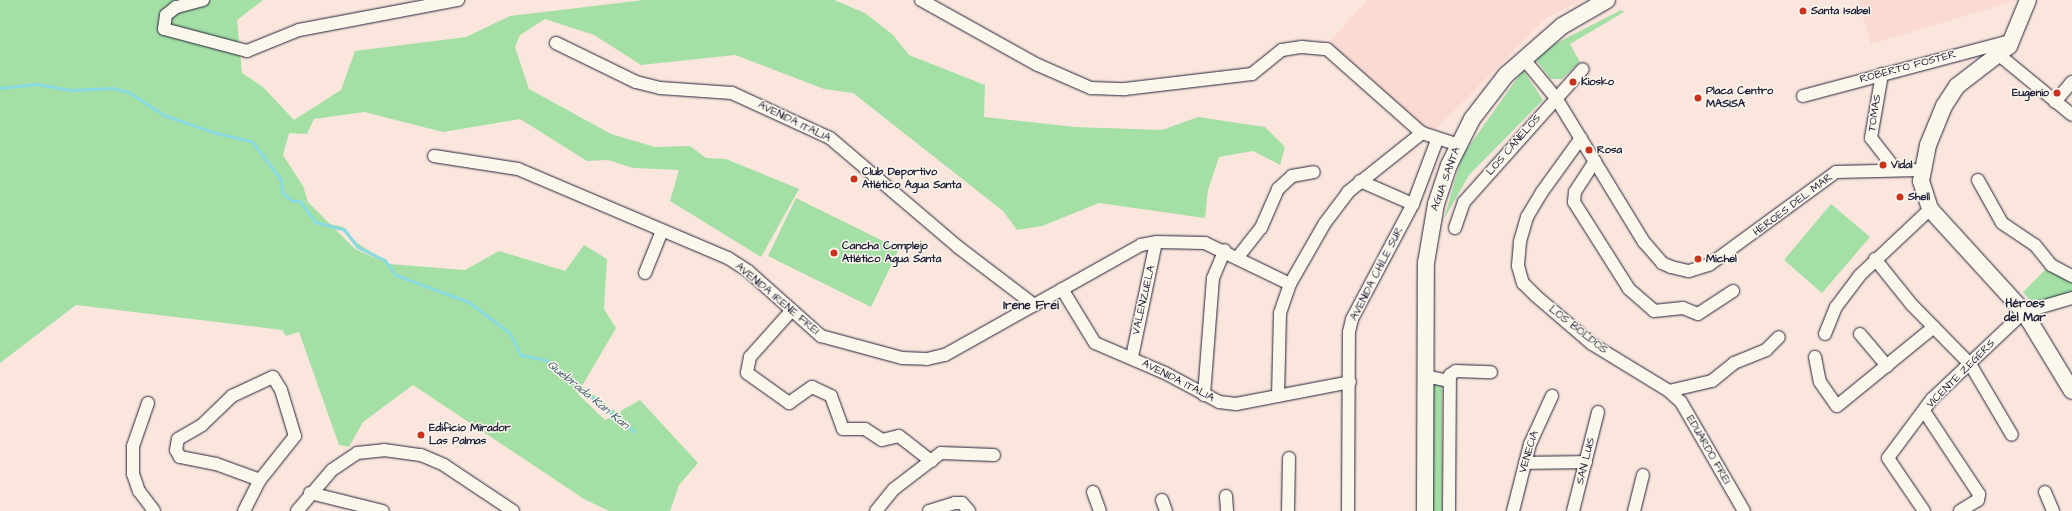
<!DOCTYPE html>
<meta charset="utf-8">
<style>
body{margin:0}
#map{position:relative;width:2072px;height:511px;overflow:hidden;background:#fbe6dd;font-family:"Architects Daughter",sans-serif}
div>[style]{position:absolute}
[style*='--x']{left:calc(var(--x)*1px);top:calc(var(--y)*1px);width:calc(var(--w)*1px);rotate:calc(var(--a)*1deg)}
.built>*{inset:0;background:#fbdad2}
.green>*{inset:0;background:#a4dfa6}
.stream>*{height:2.5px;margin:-1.25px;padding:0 1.25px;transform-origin:1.25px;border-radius:1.25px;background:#89dae1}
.roads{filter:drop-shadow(0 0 1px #22223b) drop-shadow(0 0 1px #22223b)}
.minor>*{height:12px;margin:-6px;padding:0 6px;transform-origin:6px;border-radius:6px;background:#fbf7ec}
.major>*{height:16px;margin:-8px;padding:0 8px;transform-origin:8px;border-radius:8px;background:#fbf7ec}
.dots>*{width:11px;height:11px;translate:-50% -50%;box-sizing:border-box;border:2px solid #fbf7ec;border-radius:50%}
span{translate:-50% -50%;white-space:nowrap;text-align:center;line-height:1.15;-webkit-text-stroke:3px #fbf7ec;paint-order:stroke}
.poi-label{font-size:11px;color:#22223b;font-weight:700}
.left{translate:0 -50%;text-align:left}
.right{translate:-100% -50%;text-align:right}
.street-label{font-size:11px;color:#22223b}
.neighbourhood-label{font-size:12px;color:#22223b;font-weight:700}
.water-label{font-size:12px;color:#41596d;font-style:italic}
</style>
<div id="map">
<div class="built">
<div style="clip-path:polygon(1367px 0,1582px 0,1547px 17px,1459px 106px,1435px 129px,1427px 130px,1328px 43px)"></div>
<div style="clip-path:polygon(1858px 0,2018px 0,1871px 44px)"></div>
</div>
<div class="green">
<div style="clip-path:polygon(evenodd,0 0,263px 0,237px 20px,242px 73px,263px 87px,294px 120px,341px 90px,355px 51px,466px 37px,510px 16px,644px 0,834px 0,865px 13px,893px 35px,909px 55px,985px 85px,984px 117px,1075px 127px,1162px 130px,1198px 117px,1265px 127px,1285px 147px,1280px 165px,1253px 151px,1219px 157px,1208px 190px,1205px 218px,1099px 203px,1042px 226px,1017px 230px,1003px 211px,853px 93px,824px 89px,735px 55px,641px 65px,594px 35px,545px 19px,520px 35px,515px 47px,529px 89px,611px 134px,655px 147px,690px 146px,706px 158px,726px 159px,799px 189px,761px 257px,670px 201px,679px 170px,633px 168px,608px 160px,587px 161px,520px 119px,443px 132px,364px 112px,314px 119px,307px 134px,289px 133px,283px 155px,303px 186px,308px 202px,330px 224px,343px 227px,356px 242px,389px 264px,465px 270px,499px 251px,565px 271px,584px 245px,607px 259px,604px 309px,616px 328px,582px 386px,617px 413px,640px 400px,698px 463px,679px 485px,670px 511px,609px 511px,584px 499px,413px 385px,363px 422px,349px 447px,339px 445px,299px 332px,286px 336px,282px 330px,76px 305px,0 363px,0 0,334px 228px,343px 231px,357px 248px,384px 262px,355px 249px,334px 228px,0 0,580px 390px,597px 403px,612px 416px,605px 420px,578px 394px,580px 390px)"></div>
<div style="clip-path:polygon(1621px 10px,1624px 12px,1570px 44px,1580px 62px,1562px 79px,1551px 79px,1536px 60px,1547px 48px)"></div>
<div style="clip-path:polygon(1523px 70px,1543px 100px,1469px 175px,1444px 219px,1462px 156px)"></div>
<div style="clip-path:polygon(796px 198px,899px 249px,871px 307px,768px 256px)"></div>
<div style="clip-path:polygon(1831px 204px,1870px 237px,1822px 293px,1784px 260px)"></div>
<div style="clip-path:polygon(2049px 266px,2072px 281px,2072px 293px,2034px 305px,2023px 292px)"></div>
<div style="clip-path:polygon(1424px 373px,1442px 380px,1442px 511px,1425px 511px)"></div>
</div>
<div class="stream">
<div style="--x:0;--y:88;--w:37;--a:-6"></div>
<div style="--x:37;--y:84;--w:35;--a:10"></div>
<div style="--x:71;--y:90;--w:41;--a:-2.8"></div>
<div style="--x:112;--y:88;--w:17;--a:13"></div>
<div style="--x:129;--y:92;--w:42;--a:33.3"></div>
<div style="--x:164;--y:115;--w:55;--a:19.1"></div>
<div style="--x:216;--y:133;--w:37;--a:13"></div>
<div style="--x:252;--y:141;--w:48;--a:52.7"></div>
<div style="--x:281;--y:179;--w:14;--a:82"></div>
<div style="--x:283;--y:193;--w:13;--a:39"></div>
<div style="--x:293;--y:201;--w:7;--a:0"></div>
<div style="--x:300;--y:201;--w:26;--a:53"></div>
<div style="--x:316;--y:222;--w:30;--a:15"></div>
<div style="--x:345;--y:230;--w:21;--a:53"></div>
<div style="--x:358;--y:247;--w:30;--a:26"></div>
<div style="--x:385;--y:260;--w:19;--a:54"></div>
<div style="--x:396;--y:275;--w:78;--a:20.3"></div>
<div style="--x:469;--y:302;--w:51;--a:37.1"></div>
<div style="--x:510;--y:333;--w:25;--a:63"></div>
<div style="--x:521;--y:355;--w:25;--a:11"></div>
<div style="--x:546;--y:360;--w:113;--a:38.9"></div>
</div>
<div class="roads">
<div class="minor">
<div style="--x:203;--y:0;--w:28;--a:165"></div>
<div style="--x:176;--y:7;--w:13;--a:141"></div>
<div style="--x:166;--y:15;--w:14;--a:98"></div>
<div style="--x:164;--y:29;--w:86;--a:14.8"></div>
<div style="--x:247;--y:51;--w:56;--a:-22"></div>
<div style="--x:299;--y:30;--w:162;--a:-10.7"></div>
<div style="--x:921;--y:0;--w:134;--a:29.1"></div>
<div style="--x:1038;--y:65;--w:58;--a:23.5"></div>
<div style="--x:1091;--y:88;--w:34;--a:2"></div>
<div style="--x:1125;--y:89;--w:128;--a:-6.7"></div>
<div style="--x:1252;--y:74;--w:38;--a:-39"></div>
<div style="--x:1282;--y:50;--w:20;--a:-9"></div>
<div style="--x:1302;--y:47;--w:25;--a:5"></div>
<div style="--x:1327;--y:49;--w:127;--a:41.5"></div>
<div style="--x:1422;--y:133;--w:38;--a:18"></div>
<div style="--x:556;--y:43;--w:89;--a:26"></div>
<div style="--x:636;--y:82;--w:25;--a:14"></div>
<div style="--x:660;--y:88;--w:72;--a:4"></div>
<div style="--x:732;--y:93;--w:108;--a:24.7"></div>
<div style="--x:830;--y:138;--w:168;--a:40.4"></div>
<div style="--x:958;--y:247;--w:96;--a:37.3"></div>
<div style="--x:1999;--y:55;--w:94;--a:39.4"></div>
<div style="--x:1523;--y:58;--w:52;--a:50.5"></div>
<div style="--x:1556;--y:98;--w:169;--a:58.6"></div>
<div style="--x:1644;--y:242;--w:28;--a:49"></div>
<div style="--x:1662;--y:263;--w:10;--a:24"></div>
<div style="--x:1671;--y:267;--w:18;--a:13"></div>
<div style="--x:1689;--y:271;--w:21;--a:-17"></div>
<div style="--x:1709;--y:265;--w:157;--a:-36.2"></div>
<div style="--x:1836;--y:172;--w:85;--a:-1.3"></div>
<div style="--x:1882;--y:74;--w:65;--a:99.8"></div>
<div style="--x:1871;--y:138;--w:39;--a:52"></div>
<div style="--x:1803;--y:96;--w:217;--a:-14.9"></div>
<div style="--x:2055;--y:102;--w:26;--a:-50"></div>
<div style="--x:1581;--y:138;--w:67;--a:125.8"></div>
<div style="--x:1542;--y:192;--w:29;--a:121"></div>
<div style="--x:1527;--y:217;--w:26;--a:106"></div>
<div style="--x:1520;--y:242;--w:24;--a:95"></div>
<div style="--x:1518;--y:266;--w:18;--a:74"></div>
<div style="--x:1523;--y:283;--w:18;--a:45"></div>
<div style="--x:1536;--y:296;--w:74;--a:40.6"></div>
<div style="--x:1592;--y:344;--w:90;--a:31.4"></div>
<div style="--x:1669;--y:391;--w:44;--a:-13.1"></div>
<div style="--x:1712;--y:381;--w:28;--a:-39"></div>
<div style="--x:1734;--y:363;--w:35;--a:-22"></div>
<div style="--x:1766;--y:350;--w:18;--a:-45"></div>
<div style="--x:434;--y:156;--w:85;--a:8.8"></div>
<div style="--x:518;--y:169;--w:228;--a:23"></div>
<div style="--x:728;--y:258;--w:24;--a:33"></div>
<div style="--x:748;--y:271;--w:98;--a:41.7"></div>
<div style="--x:821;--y:336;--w:84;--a:15.2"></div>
<div style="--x:902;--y:358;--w:25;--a:2"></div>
<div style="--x:927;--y:359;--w:18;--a:-13"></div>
<div style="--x:945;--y:355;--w:225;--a:-29.3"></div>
<div style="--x:1141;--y:245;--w:15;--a:-11"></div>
<div style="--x:1156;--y:242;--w:49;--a:1.2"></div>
<div style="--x:1205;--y:243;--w:94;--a:25.8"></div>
<div style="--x:1595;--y:161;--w:37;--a:123"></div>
<div style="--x:1575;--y:192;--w:10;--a:96"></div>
<div style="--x:1574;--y:202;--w:103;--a:57.7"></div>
<div style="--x:1629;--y:289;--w:33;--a:41"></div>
<div style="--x:1654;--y:311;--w:29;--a:-6"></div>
<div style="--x:1683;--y:308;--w:16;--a:22"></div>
<div style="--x:1698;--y:314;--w:42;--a:-33.3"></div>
<div style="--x:1978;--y:180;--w:49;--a:60.8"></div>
<div style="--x:2002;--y:223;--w:40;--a:34"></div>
<div style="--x:2035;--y:245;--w:26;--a:51"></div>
<div style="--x:2051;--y:265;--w:24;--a:28"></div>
<div style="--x:1360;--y:181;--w:58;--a:23.5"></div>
<div style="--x:1455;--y:228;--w:28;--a:-71"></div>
<div style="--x:1464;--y:202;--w:178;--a:-48.2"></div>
<div style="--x:1238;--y:257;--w:37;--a:-52"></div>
<div style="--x:1261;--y:228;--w:43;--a:-66.4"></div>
<div style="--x:1278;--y:189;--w:19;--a:-43"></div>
<div style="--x:1292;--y:176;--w:22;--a:-10"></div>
<div style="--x:1875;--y:259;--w:59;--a:51.2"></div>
<div style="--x:1912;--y:305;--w:83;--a:45.5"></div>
<div style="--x:1970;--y:364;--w:82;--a:59.4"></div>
<div style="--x:645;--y:273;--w:45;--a:-68"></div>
<div style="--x:1062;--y:289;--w:63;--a:58.6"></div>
<div style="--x:1095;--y:343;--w:76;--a:23.2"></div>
<div style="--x:1165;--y:373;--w:61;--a:28.2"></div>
<div style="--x:1219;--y:402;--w:17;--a:7"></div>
<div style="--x:1236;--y:404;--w:116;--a:-10.9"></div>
<div style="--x:792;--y:310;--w:63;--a:131.8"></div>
<div style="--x:750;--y:357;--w:16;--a:101"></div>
<div style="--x:747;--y:373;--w:52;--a:35.5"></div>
<div style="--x:789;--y:403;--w:28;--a:-35"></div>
<div style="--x:812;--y:387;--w:21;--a:25"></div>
<div style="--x:831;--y:396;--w:35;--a:70"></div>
<div style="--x:843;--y:429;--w:22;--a:0"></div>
<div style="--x:865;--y:429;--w:20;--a:33"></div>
<div style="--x:882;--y:440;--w:17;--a:-13"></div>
<div style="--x:899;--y:436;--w:41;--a:38"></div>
<div style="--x:1825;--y:334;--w:29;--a:-68"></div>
<div style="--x:1836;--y:307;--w:39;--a:-53"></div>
<div style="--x:1859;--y:276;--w:98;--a:-43.3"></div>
<div style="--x:1860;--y:334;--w:42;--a:49.8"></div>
<div style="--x:1132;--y:357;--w:117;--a:-78.2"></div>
<div style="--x:1815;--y:357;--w:25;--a:79"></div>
<div style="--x:1820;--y:382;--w:29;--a:55"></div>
<div style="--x:1837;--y:406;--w:125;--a:-39.2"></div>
<div style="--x:1425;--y:376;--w:24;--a:12"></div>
<div style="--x:273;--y:377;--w:15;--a:58"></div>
<div style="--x:281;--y:390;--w:48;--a:73.1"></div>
<div style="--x:295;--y:436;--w:56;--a:128.5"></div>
<div style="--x:260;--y:480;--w:47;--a:-160"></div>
<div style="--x:216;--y:464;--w:37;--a:-169"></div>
<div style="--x:180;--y:457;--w:8;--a:-120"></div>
<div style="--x:176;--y:450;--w:11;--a:-80"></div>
<div style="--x:178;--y:439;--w:28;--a:-30"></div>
<div style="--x:202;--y:425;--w:42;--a:-44"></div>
<div style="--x:232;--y:396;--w:45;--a:-24.9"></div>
<div style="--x:1669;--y:391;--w:16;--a:43"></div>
<div style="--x:1681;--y:402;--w:126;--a:60"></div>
<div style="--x:1204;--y:395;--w:117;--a:-85.6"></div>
<div style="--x:1213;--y:278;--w:30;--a:-67"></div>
<div style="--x:1278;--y:396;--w:83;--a:-88.6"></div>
<div style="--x:1280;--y:313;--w:31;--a:-71"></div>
<div style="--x:1290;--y:284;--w:70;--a:-60.2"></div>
<div style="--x:1325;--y:223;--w:39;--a:-53"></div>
<div style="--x:1348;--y:192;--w:95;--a:-38.6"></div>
<div style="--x:148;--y:403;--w:46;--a:109.2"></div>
<div style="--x:133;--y:446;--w:28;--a:90"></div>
<div style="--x:133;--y:474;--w:18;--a:71"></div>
<div style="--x:139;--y:491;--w:25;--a:53"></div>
<div style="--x:1924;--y:411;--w:100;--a:56.5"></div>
<div style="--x:1979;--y:494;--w:6;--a:99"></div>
<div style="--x:1978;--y:500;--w:21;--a:149"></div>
<div style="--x:1525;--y:463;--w:61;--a:-0.9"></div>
<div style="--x:1093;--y:492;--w:20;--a:70"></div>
<div style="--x:2045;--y:492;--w:21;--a:67"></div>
<div style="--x:310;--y:493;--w:75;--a:13.9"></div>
<div style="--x:1226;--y:496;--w:15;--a:86"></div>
<div style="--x:1162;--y:500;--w:12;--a:70"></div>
<div style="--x:244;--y:511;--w:35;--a:-63"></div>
<div style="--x:297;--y:511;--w:54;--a:-49.5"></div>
<div style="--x:332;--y:470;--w:30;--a:-34"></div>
<div style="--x:357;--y:453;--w:27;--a:-6"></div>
<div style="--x:384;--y:450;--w:37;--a:8"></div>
<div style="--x:421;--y:455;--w:25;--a:23"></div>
<div style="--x:444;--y:465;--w:83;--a:33.7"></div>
<div style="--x:876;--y:511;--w:28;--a:-51"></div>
<div style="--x:894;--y:489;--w:59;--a:-37.5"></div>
<div style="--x:941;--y:453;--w:53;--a:2.2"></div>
<div style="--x:929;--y:511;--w:27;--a:-17"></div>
<div style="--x:955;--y:503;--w:7;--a:0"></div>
<div style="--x:962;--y:503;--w:11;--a:49"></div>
<div style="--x:1288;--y:511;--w:53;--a:-88.9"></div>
<div style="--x:1348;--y:511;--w:179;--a:-89.7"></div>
<div style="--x:1349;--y:332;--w:13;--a:-77"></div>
<div style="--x:1352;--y:319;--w:130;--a:-62.1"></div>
<div style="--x:1413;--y:204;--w:68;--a:-69.4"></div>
<div style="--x:1449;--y:511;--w:136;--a:-89.6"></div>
<div style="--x:1450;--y:375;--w:7;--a:-34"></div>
<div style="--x:1456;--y:371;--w:35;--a:2"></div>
<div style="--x:1513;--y:511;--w:69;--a:-75.8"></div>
<div style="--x:1530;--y:444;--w:53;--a:-65.4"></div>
<div style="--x:1573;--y:511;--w:102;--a:-75.8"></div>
<div style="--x:1634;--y:511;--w:37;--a:-76"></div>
<div style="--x:1924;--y:511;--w:64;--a:-124.2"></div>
<div style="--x:1888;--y:458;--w:74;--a:-53.3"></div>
<div style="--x:1932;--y:399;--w:127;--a:-43.4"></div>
<div style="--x:2024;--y:312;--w:50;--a:-16.3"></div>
</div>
<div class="major">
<div style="--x:2028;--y:0;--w:50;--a:112.4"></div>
<div style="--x:2009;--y:46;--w:66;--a:142.4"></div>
<div style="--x:1957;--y:86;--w:24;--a:123"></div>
<div style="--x:1944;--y:106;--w:42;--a:112.3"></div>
<div style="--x:1928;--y:145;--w:37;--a:101"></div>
<div style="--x:1921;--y:181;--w:29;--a:72"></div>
<div style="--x:1930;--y:209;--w:139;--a:47.6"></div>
<div style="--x:2024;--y:312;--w:92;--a:58.7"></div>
<div style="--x:1425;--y:511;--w:248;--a:-89.8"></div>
<div style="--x:1426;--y:263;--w:60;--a:-80.4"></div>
<div style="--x:1436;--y:204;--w:41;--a:-71.6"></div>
<div style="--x:1449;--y:165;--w:51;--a:-63.4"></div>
<div style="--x:1472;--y:119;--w:56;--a:-52.3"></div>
<div style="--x:1506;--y:75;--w:74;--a:-41.2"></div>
<div style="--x:1562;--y:26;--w:52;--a:-30"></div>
</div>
</div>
<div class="dots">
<div style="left:1803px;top:11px;background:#c8321e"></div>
<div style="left:1573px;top:82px;background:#c8321e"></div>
<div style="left:2057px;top:93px;background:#c8321e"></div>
<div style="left:1698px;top:98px;background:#c8321e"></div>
<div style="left:1589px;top:150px;background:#c8321e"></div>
<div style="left:1883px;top:165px;background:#c8321e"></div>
<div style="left:854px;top:179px;background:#c8321e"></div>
<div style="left:1900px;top:197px;background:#c8321e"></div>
<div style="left:834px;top:253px;background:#c8321e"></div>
<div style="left:1698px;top:259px;background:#c8321e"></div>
<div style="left:421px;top:435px;background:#c8321e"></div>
</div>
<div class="poi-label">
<span class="left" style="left:1811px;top:11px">Santa Isabel</span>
<span class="left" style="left:1581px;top:82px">Kiosko</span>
<span class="left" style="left:1706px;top:98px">Placa Centro<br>MASISA</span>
<span class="right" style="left:2049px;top:93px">Eugenio</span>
<span class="left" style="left:1597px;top:150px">Rosa</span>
<span class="left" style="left:1891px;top:165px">Vidal</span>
<span class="left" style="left:862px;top:179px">Club Deportivo<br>Atlético Agua Santa</span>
<span class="left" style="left:1908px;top:197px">Shell</span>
<span class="left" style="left:842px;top:253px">Cancha Complejo<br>Atlético Agua Santa</span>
<span class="left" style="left:1706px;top:259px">Michel</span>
<span class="left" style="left:429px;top:435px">Edificio Mirador<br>Las Palmas</span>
</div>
<div class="street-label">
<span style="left:1908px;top:67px;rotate:-15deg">ROBERTO FOSTER</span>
<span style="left:1875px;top:113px;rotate:-81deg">TOMAS</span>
<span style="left:794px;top:122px;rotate:26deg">AVENIDA ITALIA</span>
<span style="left:1514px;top:145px;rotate:-49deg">LOS CANELOS</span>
<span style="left:1446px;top:179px;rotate:-70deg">AGUA SANTA</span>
<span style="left:1793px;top:205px;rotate:-37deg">HÉROES DEL MAR</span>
<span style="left:1377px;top:274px;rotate:-63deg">AVENIDA CHILE SUR</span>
<span style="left:777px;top:299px;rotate:40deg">AVENIDA IRENE FREI</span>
<span style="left:1144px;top:300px;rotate:-77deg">VALENZUELA</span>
<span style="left:1578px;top:330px;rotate:38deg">LOS BOLDOS</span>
<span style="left:1961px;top:374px;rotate:-45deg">VICENTE ZEGERS</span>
<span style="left:1178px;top:381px;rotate:27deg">AVENIDA ITALIA</span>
<span style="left:1708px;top:450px;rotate:60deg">EDUARDO FREI</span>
<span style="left:1529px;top:452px;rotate:-73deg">VENECIA</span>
<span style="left:1586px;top:461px;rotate:-76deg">SAN LUIS</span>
</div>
<div class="neighbourhood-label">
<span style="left:2025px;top:311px">Héroes<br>del Mar</span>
<span style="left:1031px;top:306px">Irene Frei</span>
</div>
<div class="water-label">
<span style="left:588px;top:395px;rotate:39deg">Quebrada Kan Kan</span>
</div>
</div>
